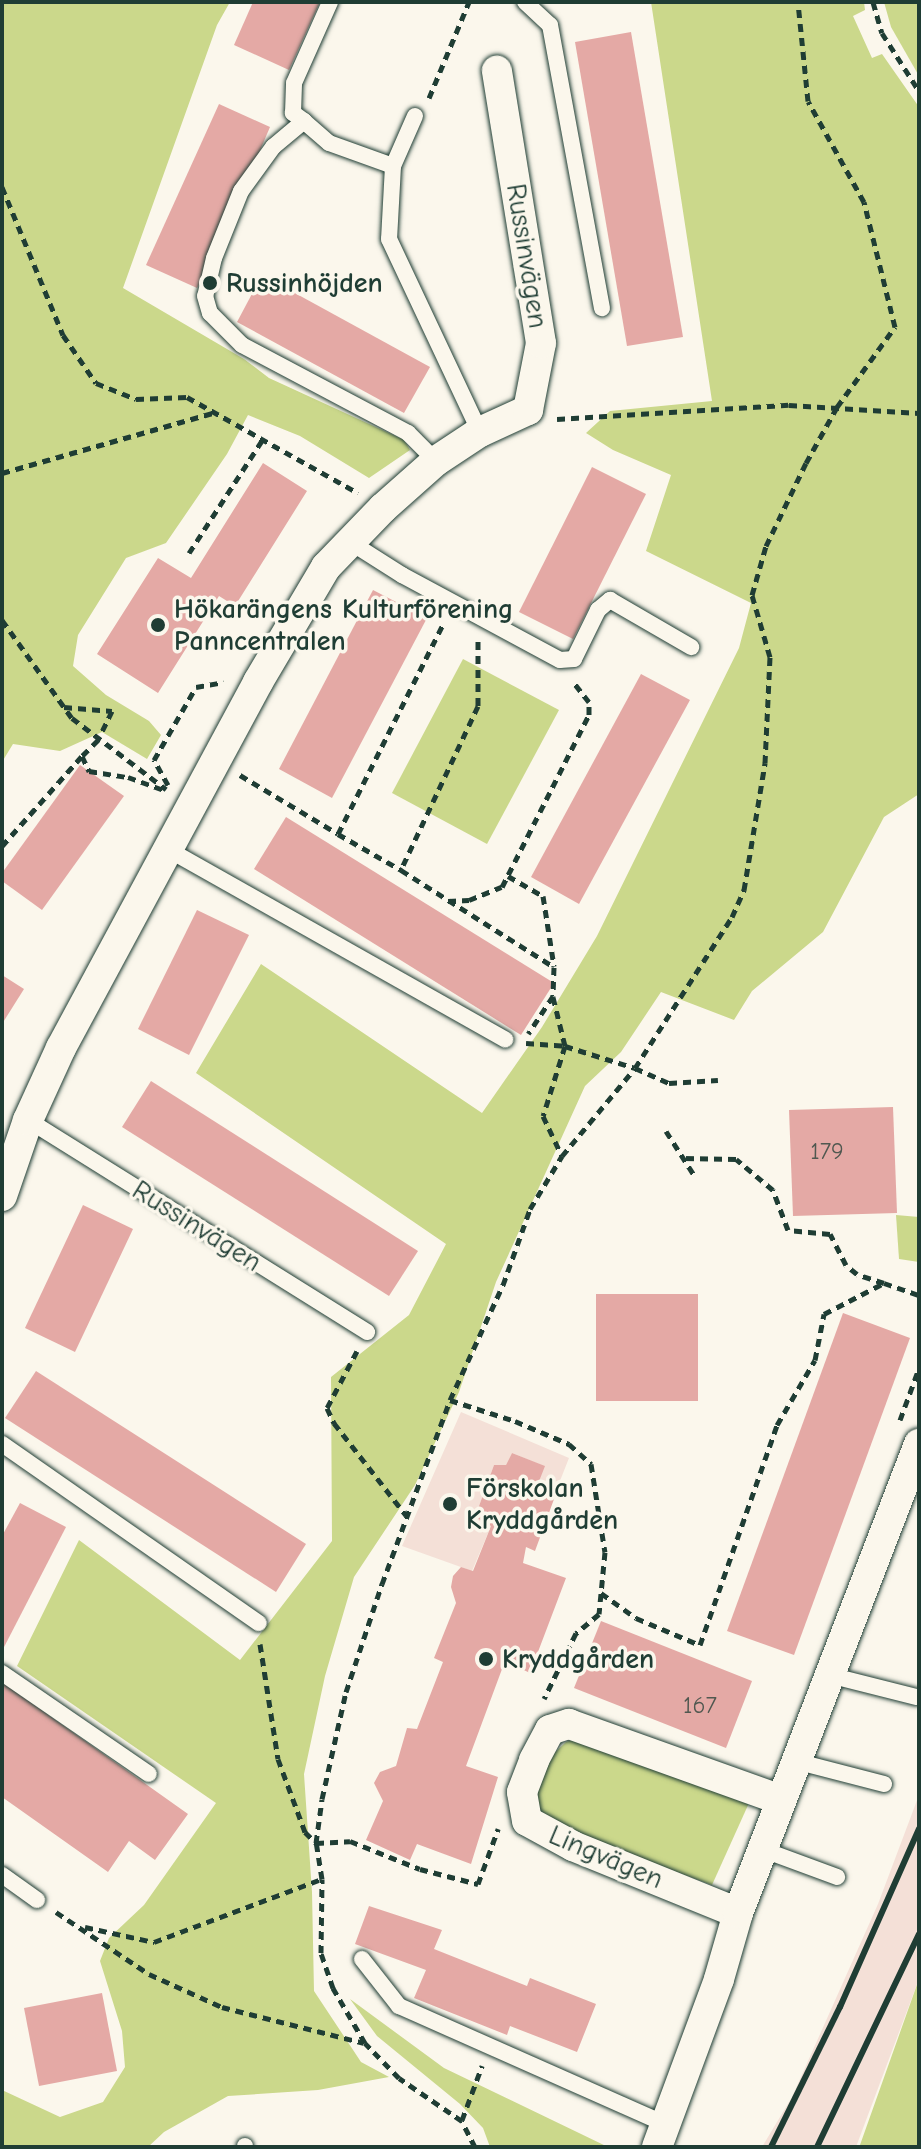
<!DOCTYPE html>
<meta charset="utf-8">
<style>
body{margin:0}
#map{position:relative;width:921px;height:2149px;overflow:hidden;background:#fbf7ec;font-family:"Comic Neue",sans-serif}
div>[style]{position:absolute}
[style*='--x']{left:calc(var(--x)*1px);top:calc(var(--y)*1px);width:calc(var(--w)*1px);rotate:calc(var(--a)*1deg)}
.built>*{inset:0;background:#f4e0d7}
.green>*{inset:0;background:#cbd88b}
.building>*{inset:0;background:#e4a9a5}
.path>*{height:5px;margin-top:-2.5px;transform-origin:0;background:repeating-linear-gradient(90deg,#1f3d34 0 8px,transparent 0 14px)}
.roads{filter:drop-shadow(0 0 2px #1f3d34) drop-shadow(0 0 2px #1f3d34)}
.lane>*{height:16px;margin:-8px;padding:0 8px;transform-origin:8px;border-radius:8px;background:#fbf7ec}
.street>*{height:30px;margin:-15px;padding:0 15px;transform-origin:15px;border-radius:15px;background:#fbf7ec}
.rail>*{height:6px;margin:-3px;padding:0 3px;transform-origin:3px;border-radius:3px;background:#1f3d34}
.dots>*{width:22px;height:22px;translate:-50% -50%;box-sizing:border-box;border:4px solid #fbf7ec;border-radius:50%}
span{translate:-50% -50%;white-space:nowrap;text-align:center;line-height:1.15;-webkit-text-stroke:7px #fbf7ec;paint-order:stroke}
.number-label{font-size:24px;color:#505850}
.number-label span{-webkit-text-stroke-width:0}
.street-label{font-size:28px;color:#1f3d34}
.poi-label{font-size:28px;color:#1f3d34;font-weight:700}
.left{translate:0 -50%;text-align:left}
.frame{position:absolute;inset:0;border:4px solid #1f3d34;pointer-events:none}
</style>
<div id="map">
<div class="built">
<div style="clip-path:polygon(461px 1412px,569px 1458px,556px 1491px,538px 1484px,544px 1466px,512px 1453px,506px 1465px,494px 1465px,475px 1517px,491px 1526px,472px 1571px,402px 1546px)"></div>
<div style="clip-path:polygon(919px 1795px,919px 1979px,856px 2147px,762px 2147px,792px 2097px,878px 1904px)"></div>
</div>
<div class="green">
<div style="clip-path:polygon(2px 2px,230px 2px,217px 25px,123px 288px,244px 359px,269px 378px,404px 440px,410px 450px,369px 478px,300px 436px,248px 415px,227px 454px,166px 543px,126px 558px,78px 635px,73px 666px,106px 695px,149px 721px,161px 735px,147px 759px,102px 732px,60px 751px,13px 744px,2px 762px)"></div>
<div style="clip-path:polygon(651px 2px,864px 2px,865px 10px,853px 16px,872px 58px,882px 54px,919px 107px,919px 794px,884px 817px,823px 932px,752px 991px,734px 1020px,661px 992px,621px 1052px,585px 1086px,496px 1282px,459px 1392px,415px 1485px,354px 1577px,325px 1676px,304px 1774px,312px 1892px,314px 1991px,361px 2062px,389px 2077px,318px 2090px,228px 2096px,164px 2132px,148px 2147px,2px 2147px,2px 2090px,60px 2117px,103px 2102px,125px 2067px,122px 2031px,100px 1961px,109px 1938px,144px 1905px,216px 1803px,17px 1666px,79px 1540px,240px 1660px,332px 1541px,331px 1377px,409px 1315px,446px 1244px,196px 1073px,261px 964px,482px 1113px,542px 1027px,597px 936px,739px 648px,751px 603px,646px 551px,671px 475px,613px 450px,586px 433px,610px 411px,712px 401px)"></div>
<div style="clip-path:polygon(884px 2px,919px 2px,919px 76px,891px 27px)"></div>
<div style="clip-path:polygon(463px 659px,559px 710px,487px 844px,392px 793px)"></div>
<div style="clip-path:polygon(896px 1215px,919px 1217px,919px 1262px,899px 1259px)"></div>
<div style="clip-path:polygon(586px 1736px,749px 1803px,712px 1885px,544px 1823px,534px 1803px,549px 1758px,566px 1742px)"></div>
<div style="clip-path:polygon(919px 1979px,919px 2147px,859px 2147px,860px 2145px)"></div>
<div style="clip-path:polygon(350px 1999px,444px 2068px,608px 2147px,490px 2147px,483px 2128px,460px 2104px,377px 2036px)"></div>
</div>
<div class="building">
<div style="clip-path:polygon(253px 2px,320px 2px,289px 70px,234px 45px)"></div>
<div style="clip-path:polygon(631px 32px,683px 337px,627px 346px,575px 42px)"></div>
<div style="clip-path:polygon(219px 104px,270px 127px,214px 258px,197px 288px,146px 265px)"></div>
<div style="clip-path:polygon(262px 275px,430px 367px,404px 413px,237px 322px)"></div>
<div style="clip-path:polygon(263px 463px,307px 491px,235px 606px,219px 596px,158px 693px,97px 654px,158px 558px,191px 578px)"></div>
<div style="clip-path:polygon(592px 467px,646px 494px,573px 639px,519px 612px)"></div>
<div style="clip-path:polygon(373px 590px,427px 618px,332px 798px,279px 769px)"></div>
<div style="clip-path:polygon(641px 674px,690px 700px,579px 904px,531px 877px)"></div>
<div style="clip-path:polygon(80px 765px,124px 796px,42px 910px,2px 881px,2px 873px)"></div>
<div style="clip-path:polygon(286px 817px,554px 983px,521px 1035px,254px 869px)"></div>
<div style="clip-path:polygon(197px 910px,249px 935px,189px 1055px,138px 1029px)"></div>
<div style="clip-path:polygon(2px 975px,24px 989px,2px 1024px)"></div>
<div style="clip-path:polygon(151px 1081px,418px 1251px,389px 1296px,122px 1127px)"></div>
<div style="clip-path:polygon(893px 1107px,897px 1213px,793px 1216px,789px 1110px)"></div>
<div style="clip-path:polygon(83px 1205px,133px 1229px,75px 1352px,25px 1328px)"></div>
<div style="clip-path:polygon(596px 1294px,698px 1294px,698px 1401px,596px 1401px)"></div>
<div style="clip-path:polygon(843px 1313px,910px 1338px,794px 1655px,727px 1631px)"></div>
<div style="clip-path:polygon(36px 1371px,306px 1544px,276px 1592px,5px 1418px)"></div>
<div style="clip-path:polygon(512px 1453px,545px 1466px,538px 1484px,557px 1491px,535px 1551px,526px 1547px,523px 1563px,566px 1578px,530px 1673px,505px 1661px,466px 1766px,498px 1777px,471px 1864px,417px 1844px,410px 1860px,366px 1840px,383px 1801px,374px 1783px,380px 1772px,396px 1766px,407px 1728px,417px 1729px,443px 1662px,434px 1658px,456px 1603px,451px 1587px,453px 1576px,461px 1567px,473px 1571px,491px 1526px,475px 1517px,494px 1465px,506px 1465px)"></div>
<div style="clip-path:polygon(20px 1503px,66px 1527px,2px 1651px,2px 1536px)"></div>
<div style="clip-path:polygon(601px 1621px,752px 1681px,726px 1748px,574px 1688px)"></div>
<div style="clip-path:polygon(2px 1682px,188px 1814px,155px 1860px,129px 1841px,108px 1872px,2px 1797px)"></div>
<div style="clip-path:polygon(369px 1906px,442px 1930px,434px 1949px,527px 1986px,530px 1978px,596px 2004px,577px 2052px,510px 2026px,507px 2035px,414px 1998px,426px 1970px,355px 1944px)"></div>
<div style="clip-path:polygon(102px 1993px,117px 2071px,39px 2086px,24px 2008px)"></div>
</div>
<div class="path">
<div style="--x:873;--y:2;--w:32;--a:74"></div>
<div style="--x:882;--y:33;--w:69;--a:57.5"></div>
<div style="--x:429;--y:98;--w:104;--a:-67.4"></div>
<div style="--x:2;--y:187;--w:160;--a:67.6"></div>
<div style="--x:63;--y:335;--w:58;--a:55.5"></div>
<div style="--x:96;--y:383;--w:43;--a:21.8"></div>
<div style="--x:136;--y:399;--w:51;--a:-2.2"></div>
<div style="--x:187;--y:397;--w:196;--a:29.3"></div>
<div style="--x:557;--y:419;--w:232;--a:-3.5"></div>
<div style="--x:789;--y:405;--w:130;--a:3.5"></div>
<div style="--x:2;--y:473;--w:219;--a:-15.9"></div>
<div style="--x:189;--y:553;--w:136;--a:-57"></div>
<div style="--x:2;--y:620;--w:120;--a:54.5"></div>
<div style="--x:72;--y:718;--w:118;--a:37.1"></div>
<div style="--x:478;--y:641;--w:65;--a:90"></div>
<div style="--x:478;--y:706;--w:181;--a:115.2"></div>
<div style="--x:401;--y:870;--w:181;--a:32.4"></div>
<div style="--x:554;--y:967;--w:29;--a:92"></div>
<div style="--x:553;--y:996;--w:45;--a:123.3"></div>
<div style="--x:64;--y:707;--w:48;--a:4.8"></div>
<div style="--x:112;--y:711;--w:32;--a:116"></div>
<div style="--x:98;--y:740;--w:23;--a:135"></div>
<div style="--x:82;--y:756;--w:17;--a:65"></div>
<div style="--x:89;--y:771;--w:39;--a:9"></div>
<div style="--x:128;--y:777;--w:38;--a:20"></div>
<div style="--x:240;--y:775;--w:114;--a:31"></div>
<div style="--x:338;--y:834;--w:235;--a:-63.4"></div>
<div style="--x:168;--y:785;--w:29;--a:-119"></div>
<div style="--x:154;--y:760;--w:84;--a:-60.1"></div>
<div style="--x:196;--y:687;--w:28;--a:-10"></div>
<div style="--x:338;--y:834;--w:73;--a:29.7"></div>
<div style="--x:2;--y:846;--w:120;--a:-48.4"></div>
<div style="--x:508;--y:876;--w:40;--a:29.7"></div>
<div style="--x:543;--y:896;--w:71;--a:81.1"></div>
<div style="--x:448;--y:901;--w:21;--a:-3"></div>
<div style="--x:469;--y:900;--w:35;--a:-22"></div>
<div style="--x:502;--y:887;--w:193;--a:-63.2"></div>
<div style="--x:589;--y:715;--w:13;--a:-90"></div>
<div style="--x:589;--y:702;--w:23;--a:-128"></div>
<div style="--x:553;--y:997;--w:50;--a:76.2"></div>
<div style="--x:565;--y:1046;--w:73;--a:107.4"></div>
<div style="--x:543;--y:1116;--w:44;--a:64.6"></div>
<div style="--x:526;--y:1043;--w:39;--a:4"></div>
<div style="--x:565;--y:1046;--w:73;--a:17.4"></div>
<div style="--x:635;--y:1068;--w:37;--a:24"></div>
<div style="--x:669;--y:1083;--w:49;--a:-3.5"></div>
<div style="--x:666;--y:1131;--w:52;--a:57.5"></div>
<div style="--x:884;--y:1283;--w:37;--a:19"></div>
<div style="--x:357;--y:1351;--w:64;--a:117.8"></div>
<div style="--x:327;--y:1408;--w:17;--a:65"></div>
<div style="--x:334;--y:1423;--w:117;--a:52"></div>
<div style="--x:450;--y:1400;--w:68;--a:17.9"></div>
<div style="--x:515;--y:1421;--w:59;--a:23.1"></div>
<div style="--x:569;--y:1444;--w:30;--a:42"></div>
<div style="--x:591;--y:1464;--w:89;--a:81"></div>
<div style="--x:605;--y:1552;--w:62;--a:95.5"></div>
<div style="--x:599;--y:1614;--w:30;--a:140"></div>
<div style="--x:576;--y:1633;--w:73;--a:115.9"></div>
<div style="--x:900;--y:1420;--w:55;--a:-69.9"></div>
<div style="--x:601;--y:1593;--w:43;--a:35.5"></div>
<div style="--x:636;--y:1618;--w:69;--a:22.9"></div>
<div style="--x:700;--y:1645;--w:233;--a:-70.7"></div>
<div style="--x:777;--y:1425;--w:75;--a:-59.7"></div>
<div style="--x:815;--y:1360;--w:47;--a:-78.9"></div>
<div style="--x:824;--y:1314;--w:68;--a:-27.3"></div>
<div style="--x:884;--y:1283;--w:28;--a:-162"></div>
<div style="--x:857;--y:1274;--w:14;--a:-141"></div>
<div style="--x:846;--y:1265;--w:35;--a:-117"></div>
<div style="--x:830;--y:1234;--w:42;--a:-174.6"></div>
<div style="--x:788;--y:1230;--w:43;--a:-110.6"></div>
<div style="--x:773;--y:1190;--w:48;--a:-140"></div>
<div style="--x:736;--y:1159;--w:53;--a:-178.9"></div>
<div style="--x:260;--y:1644;--w:116;--a:81.1"></div>
<div style="--x:278;--y:1759;--w:78;--a:69.7"></div>
<div style="--x:305;--y:1832;--w:16;--a:45"></div>
<div style="--x:316;--y:1843;--w:34;--a:-3"></div>
<div style="--x:350;--y:1841;--w:75;--a:21.8"></div>
<div style="--x:420;--y:1869;--w:60;--a:14.5"></div>
<div style="--x:478;--y:1884;--w:59;--a:-70"></div>
<div style="--x:56;--y:1912;--w:112;--a:33.7"></div>
<div style="--x:149;--y:1974;--w:80;--a:24.3"></div>
<div style="--x:222;--y:2007;--w:146;--a:14.2"></div>
<div style="--x:85;--y:1927;--w:71;--a:12.3"></div>
<div style="--x:154;--y:1942;--w:179;--a:-20.6"></div>
<div style="--x:462;--y:2120;--w:58;--a:-69.7"></div>
<div style="--x:475;--y:2147;--w:29;--a:-117"></div>
<div style="--x:462;--y:2121;--w:76;--a:-145.7"></div>
<div style="--x:399;--y:2078;--w:49;--a:-134.2"></div>
<div style="--x:365;--y:2043;--w:64;--a:-120.2"></div>
<div style="--x:333;--y:1988;--w:37;--a:-109"></div>
<div style="--x:321;--y:1953;--w:74;--a:-89.2"></div>
<div style="--x:322;--y:1879;--w:36;--a:-99"></div>
<div style="--x:316;--y:1843;--w:44;--a:-82.2"></div>
<div style="--x:322;--y:1799;--w:110;--a:-77.4"></div>
<div style="--x:346;--y:1692;--w:114;--a:-71.6"></div>
<div style="--x:382;--y:1584;--w:196;--a:-69.7"></div>
<div style="--x:450;--y:1400;--w:127;--a:-65.3"></div>
<div style="--x:503;--y:1285;--w:81;--a:-70.4"></div>
<div style="--x:530;--y:1209;--w:62;--a:-58.9"></div>
<div style="--x:562;--y:1156;--w:114;--a:-50.3"></div>
<div style="--x:635;--y:1068;--w:179;--a:-57.3"></div>
<div style="--x:732;--y:917;--w:30;--a:-66"></div>
<div style="--x:744;--y:890;--w:129;--a:-80.6"></div>
<div style="--x:765;--y:763;--w:106;--a:-87.3"></div>
<div style="--x:770;--y:657;--w:65;--a:-106.2"></div>
<div style="--x:752;--y:595;--w:51;--a:-74.1"></div>
<div style="--x:766;--y:546;--w:92;--a:-64.3"></div>
<div style="--x:806;--y:463;--w:64;--a:-61"></div>
<div style="--x:837;--y:407;--w:99;--a:-54.1"></div>
<div style="--x:895;--y:327;--w:129;--a:-103.9"></div>
<div style="--x:864;--y:202;--w:115;--a:-119"></div>
<div style="--x:808;--y:101;--w:100;--a:-95.8"></div>
</div>
<div class="roads">
<div class="lane">
<div style="--x:525;--y:2;--w:34;--a:43"></div>
<div style="--x:550;--y:25;--w:288;--a:79.6"></div>
<div style="--x:415;--y:116;--w:55;--a:113.7"></div>
<div style="--x:393;--y:166;--w:73;--a:93.1"></div>
<div style="--x:389;--y:239;--w:213;--a:64.8"></div>
<div style="--x:304;--y:121;--w:14;--a:-144"></div>
<div style="--x:293;--y:113;--w:30;--a:-88"></div>
<div style="--x:294;--y:83;--w:89;--a:-66"></div>
<div style="--x:393;--y:166;--w:68;--a:-160.2"></div>
<div style="--x:329;--y:143;--w:33;--a:-139"></div>
<div style="--x:304;--y:121;--w:40;--a:140"></div>
<div style="--x:273;--y:147;--w:54;--a:126"></div>
<div style="--x:241;--y:191;--w:72;--a:111.9"></div>
<div style="--x:214;--y:258;--w:39;--a:103"></div>
<div style="--x:205;--y:296;--w:18;--a:74"></div>
<div style="--x:210;--y:313;--w:45;--a:45"></div>
<div style="--x:242;--y:345;--w:188;--a:27.9"></div>
<div style="--x:408;--y:433;--w:40;--a:45"></div>
<div style="--x:350;--y:542;--w:62;--a:32.4"></div>
<div style="--x:402;--y:575;--w:179;--a:28.3"></div>
<div style="--x:560;--y:660;--w:14;--a:-4"></div>
<div style="--x:574;--y:659;--w:55;--a:-63.9"></div>
<div style="--x:598;--y:610;--w:16;--a:-40"></div>
<div style="--x:610;--y:600;--w:94;--a:30.1"></div>
<div style="--x:169;--y:850;--w:386;--a:29.4"></div>
<div style="--x:28;--y:1120;--w:400;--a:32"></div>
<div style="--x:2;--y:1444;--w:313;--a:34.9"></div>
<div style="--x:2;--y:1673;--w:178;--a:34.5"></div>
<div style="--x:829;--y:1675;--w:90;--a:14.2"></div>
<div style="--x:795;--y:1761;--w:92;--a:14.5"></div>
<div style="--x:764;--y:1850;--w:78;--a:20.3"></div>
<div style="--x:2;--y:1875;--w:43;--a:35.5"></div>
<div style="--x:362;--y:1959;--w:60;--a:51.8"></div>
<div style="--x:399;--y:2006;--w:289;--a:23.9"></div>
<div style="--x:245;--y:2147;--w:1;--a:-90"></div>
</div>
<div class="street">
<div style="--x:2;--y:1196;--w:80;--a:-71.1"></div>
<div style="--x:28;--y:1120;--w:79;--a:-65.4"></div>
<div style="--x:61;--y:1048;--w:416;--a:-61.7"></div>
<div style="--x:258;--y:682;--w:134;--a:-59.4"></div>
<div style="--x:326;--y:567;--w:82;--a:-46"></div>
<div style="--x:383;--y:508;--w:71;--a:-41.6"></div>
<div style="--x:436;--y:461;--w:53;--a:-33.4"></div>
<div style="--x:480;--y:432;--w:53;--a:-24.6"></div>
<div style="--x:528;--y:410;--w:68;--a:-79"></div>
<div style="--x:541;--y:343;--w:276;--a:-99.2"></div>
<div style="--x:738;--y:1913;--w:178;--a:-157.9"></div>
<div style="--x:573;--y:1846;--w:52;--a:-151.5"></div>
<div style="--x:527;--y:1821;--w:29;--a:-100"></div>
<div style="--x:522;--y:1792;--w:34;--a:-69"></div>
<div style="--x:534;--y:1760;--w:34;--a:-62"></div>
<div style="--x:550;--y:1730;--w:20;--a:-18"></div>
<div style="--x:569;--y:1724;--w:225;--a:19.7"></div>
<div style="--x:657;--y:2147;--w:179;--a:-69.7"></div>
<div style="--x:719;--y:1979;--w:69;--a:-73.9"></div>
<div style="--x:738;--y:1913;--w:503;--a:-68.9"></div>
</div>
</div>
<div class="rail">
<div style="--x:771;--y:2147;--w:156;--a:-63.8"></div>
<div style="--x:840;--y:2007;--w:195;--a:-66.1"></div>
<div style="--x:817;--y:2147;--w:236;--a:-64.4"></div>
</div>
<div class="dots">
<div style="left:210px;top:283px;background:#1f3d34"></div>
<div style="left:158px;top:625px;background:#1f3d34"></div>
<div style="left:450px;top:1504px;background:#1f3d34"></div>
<div style="left:486px;top:1659px;background:#1f3d34"></div>
</div>
<div class="number-label">
<span style="left:827px;top:1152px">179</span>
<span style="left:700px;top:1706px">167</span>
</div>
<div class="street-label">
<span style="left:527px;top:256px;rotate:81deg">Russinvägen</span>
<span style="left:197px;top:1226px;rotate:32deg">Russinvägen</span>
<span style="left:606px;top:1857px;rotate:23deg">Lingvägen</span>
</div>
<div class="poi-label">
<span class="left" style="left:226px;top:283px">Russinhöjden</span>
<span class="left" style="left:174px;top:625px">Hökarängens Kulturförening<br>Panncentralen</span>
<span class="left" style="left:466px;top:1504px">Förskolan<br>Kryddgården</span>
<span class="left" style="left:502px;top:1659px">Kryddgården</span>
</div>
<div class="frame"></div>
</div>
